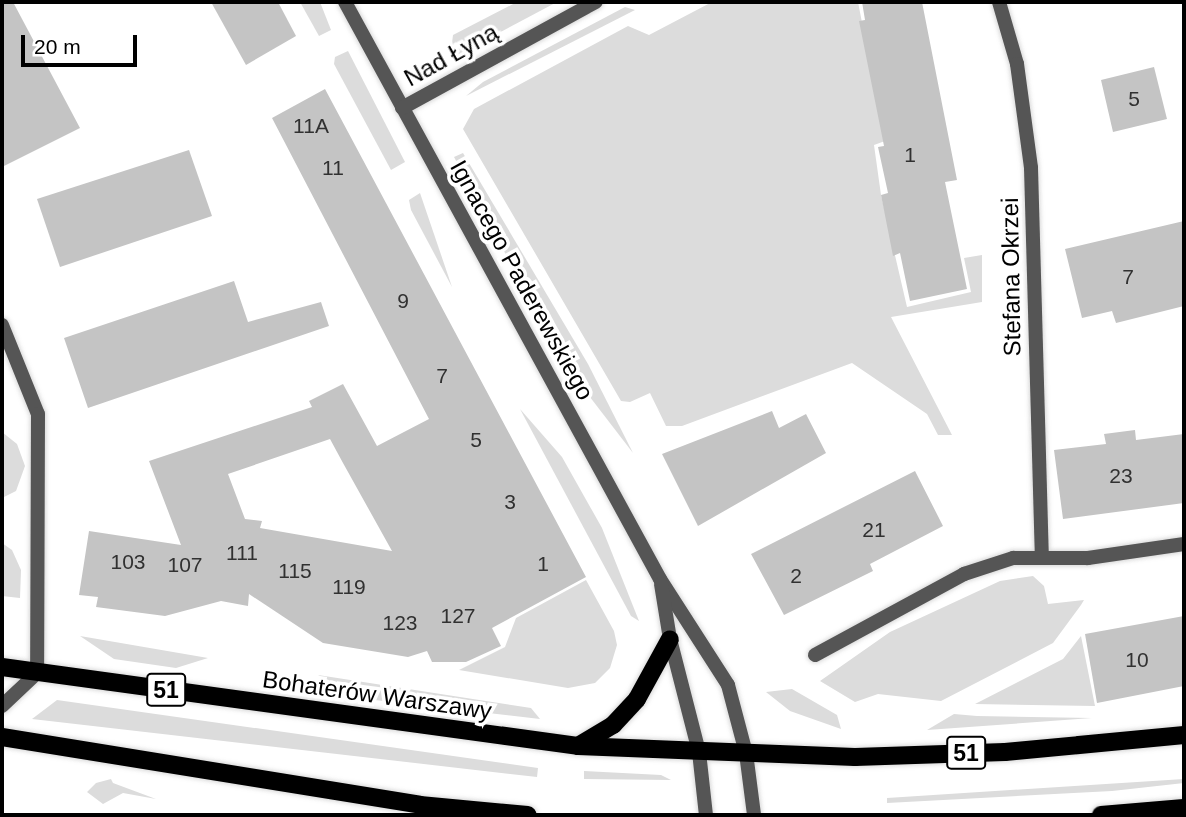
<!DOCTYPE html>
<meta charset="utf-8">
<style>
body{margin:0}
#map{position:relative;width:1186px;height:817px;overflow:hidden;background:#fff;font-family:Arial,sans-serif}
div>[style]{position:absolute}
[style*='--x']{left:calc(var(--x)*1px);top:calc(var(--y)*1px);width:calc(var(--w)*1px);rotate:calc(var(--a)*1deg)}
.green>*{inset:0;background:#dcdcdc}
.building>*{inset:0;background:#c4c4c4}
.roads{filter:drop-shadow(0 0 2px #dbdbdb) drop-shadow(0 0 2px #dbdbdb)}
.street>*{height:14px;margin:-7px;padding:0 7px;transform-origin:7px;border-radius:7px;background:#555}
.primary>*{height:18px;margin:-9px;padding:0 9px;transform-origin:9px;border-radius:9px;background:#000}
span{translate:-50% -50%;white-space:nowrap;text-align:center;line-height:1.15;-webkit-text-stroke:7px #fff;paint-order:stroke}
.number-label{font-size:21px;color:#313131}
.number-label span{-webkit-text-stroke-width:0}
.shield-label span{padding:2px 5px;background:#fff;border:2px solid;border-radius:5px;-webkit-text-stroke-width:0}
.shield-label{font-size:23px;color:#000;font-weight:700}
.street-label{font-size:24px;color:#000}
.frame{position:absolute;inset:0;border:4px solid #000;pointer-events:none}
.scale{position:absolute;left:21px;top:35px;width:116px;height:32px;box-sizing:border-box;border:4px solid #000;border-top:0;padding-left:9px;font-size:21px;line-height:24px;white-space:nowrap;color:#000;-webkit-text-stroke:5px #fff;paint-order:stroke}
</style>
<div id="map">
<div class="green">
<div style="clip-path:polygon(300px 2px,320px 2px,331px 30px,319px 36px)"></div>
<div style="clip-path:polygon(517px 2px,557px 2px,450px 59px,453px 35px)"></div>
<div style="clip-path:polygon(712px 2px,858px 2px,885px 141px,874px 145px,881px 195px,907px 307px,971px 292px,964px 258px,982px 255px,982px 302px,891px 317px,952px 435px,938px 435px,927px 414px,852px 363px,682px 426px,666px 426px,650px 393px,630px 402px,621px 401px,463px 129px,474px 109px,628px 26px,649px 35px)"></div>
<div style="clip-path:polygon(625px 7px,635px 10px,466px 96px,483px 82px)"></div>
<div style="clip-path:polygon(348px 51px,405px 162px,391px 170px,334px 64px,335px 57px)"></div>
<div style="clip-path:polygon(463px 153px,588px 364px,633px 453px,563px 362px,454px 157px)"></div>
<div style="clip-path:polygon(420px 193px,452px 287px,411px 210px,409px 200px)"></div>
<div style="clip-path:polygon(520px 409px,562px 457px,602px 528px,639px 621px,631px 616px)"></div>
<div style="clip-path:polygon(2px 432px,17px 444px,25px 466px,16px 491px,2px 498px)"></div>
<div style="clip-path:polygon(2px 543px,12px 550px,21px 570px,20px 598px,2px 596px)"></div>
<div style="clip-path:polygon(1033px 576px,1044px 586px,1048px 604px,1084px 600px,1081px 605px,1053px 643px,941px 701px,878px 694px,855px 702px,820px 681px,890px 632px,1000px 581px)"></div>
<div style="clip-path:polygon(586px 580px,614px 631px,617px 645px,610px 668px,595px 683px,568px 688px,459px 670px,505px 647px,516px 618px)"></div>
<div style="clip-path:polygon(80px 636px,208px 658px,176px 668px,114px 659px)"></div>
<div style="clip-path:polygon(1081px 636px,1095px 706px,975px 704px,1063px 659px)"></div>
<div style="clip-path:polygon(318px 675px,531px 708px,540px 719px,366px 699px)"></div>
<div style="clip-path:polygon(792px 689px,837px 715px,841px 729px,790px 711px,766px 692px)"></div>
<div style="clip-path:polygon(57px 700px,538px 768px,537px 777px,32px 719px)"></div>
<div style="clip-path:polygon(954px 714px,977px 716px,1092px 718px,927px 730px)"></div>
<div style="clip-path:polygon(584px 771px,661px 775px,671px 780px,584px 779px)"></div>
<div style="clip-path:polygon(111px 779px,113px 783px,156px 799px,123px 793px,103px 804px,87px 792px,96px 783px)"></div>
<div style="clip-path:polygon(1184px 779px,1184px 783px,1112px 791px,887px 803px,887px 798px)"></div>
</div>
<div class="building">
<div style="clip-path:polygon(2px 2px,13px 2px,80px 128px,2px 167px)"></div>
<div style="clip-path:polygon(211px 2px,278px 2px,296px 36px,246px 65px)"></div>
<div style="clip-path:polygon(862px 2px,922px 2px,957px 180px,945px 182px,967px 289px,910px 301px,900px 253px,893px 256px,881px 195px,888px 193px,878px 147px,884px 146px,859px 21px,865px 20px)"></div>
<div style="clip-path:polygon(1154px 67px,1167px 119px,1113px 132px,1101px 80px)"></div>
<div style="clip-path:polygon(evenodd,325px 89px,586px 577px,492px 628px,501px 646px,466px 662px,432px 662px,427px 651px,408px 657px,323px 643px,249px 594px,248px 606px,221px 601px,165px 616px,96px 607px,98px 597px,79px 595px,89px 531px,181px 545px,149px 461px,312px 407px,309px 401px,343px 384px,377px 446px,429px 419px,272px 118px,325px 89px,330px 439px,343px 463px,392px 551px,260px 528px,262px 521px,245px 519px,228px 474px,330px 439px)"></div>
<div style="clip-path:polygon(189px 150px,212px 216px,60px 267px,37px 199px)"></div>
<div style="clip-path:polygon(1184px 221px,1184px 306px,1116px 323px,1112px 311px,1082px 318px,1065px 249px)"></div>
<div style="clip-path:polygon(234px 281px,248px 322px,321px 302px,329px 326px,88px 408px,64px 338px)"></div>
<div style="clip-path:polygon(772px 411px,779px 428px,806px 414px,826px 453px,698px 526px,662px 454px)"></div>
<div style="clip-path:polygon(1135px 430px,1136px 440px,1184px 434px,1184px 503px,1063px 519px,1054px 450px,1106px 444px,1104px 434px)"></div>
<div style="clip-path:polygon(915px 471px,943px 526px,870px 564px,873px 571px,784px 615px,751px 554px)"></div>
<div style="clip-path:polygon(1184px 616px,1184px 686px,1097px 703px,1085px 634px)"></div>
</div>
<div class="roads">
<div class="street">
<div style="--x:345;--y:2;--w:657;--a:61.37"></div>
<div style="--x:660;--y:579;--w:126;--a:57.3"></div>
<div style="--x:728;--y:685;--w:70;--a:75.2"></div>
<div style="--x:746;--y:753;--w:63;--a:82.6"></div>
<div style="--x:999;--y:2;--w:65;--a:73.8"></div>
<div style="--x:1017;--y:64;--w:105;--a:82.3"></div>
<div style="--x:1031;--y:168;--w:387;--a:88.4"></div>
<div style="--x:402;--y:108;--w:221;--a:-28.7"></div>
<div style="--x:2;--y:325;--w:96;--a:68"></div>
<div style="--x:38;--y:414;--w:259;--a:90.2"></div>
<div style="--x:37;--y:673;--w:48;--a:136.7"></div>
<div style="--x:661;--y:584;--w:56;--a:80.7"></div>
<div style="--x:670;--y:639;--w:117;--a:75.6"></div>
<div style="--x:699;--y:752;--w:63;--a:83.7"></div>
<div style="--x:815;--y:655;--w:170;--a:-28.5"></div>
<div style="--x:964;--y:574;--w:52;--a:-18.1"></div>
<div style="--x:1013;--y:558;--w:75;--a:0"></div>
<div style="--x:1088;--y:558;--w:97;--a:-8.3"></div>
</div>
<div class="primary">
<div style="--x:2;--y:667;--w:581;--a:7.81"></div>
<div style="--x:578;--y:746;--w:277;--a:2.3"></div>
<div style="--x:855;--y:757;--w:150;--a:-1.9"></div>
<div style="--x:1005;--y:752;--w:180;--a:-5.4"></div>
<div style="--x:2;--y:737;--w:423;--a:9.2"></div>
<div style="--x:420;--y:805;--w:108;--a:5.3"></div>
<div style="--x:578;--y:746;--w:41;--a:-31"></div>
<div style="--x:613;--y:725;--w:35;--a:-47"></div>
<div style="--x:637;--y:699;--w:68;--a:-61.2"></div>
<div style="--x:1101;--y:815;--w:83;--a:-4.8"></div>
</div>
</div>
<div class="number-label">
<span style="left:1134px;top:99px">5</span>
<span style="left:311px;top:126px">11A</span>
<span style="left:910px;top:155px">1</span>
<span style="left:333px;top:168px">11</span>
<span style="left:1128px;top:277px">7</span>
<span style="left:403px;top:301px">9</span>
<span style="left:442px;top:376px">7</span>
<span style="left:476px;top:440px">5</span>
<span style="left:1121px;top:476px">23</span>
<span style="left:510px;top:502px">3</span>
<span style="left:874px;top:530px">21</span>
<span style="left:242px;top:553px">111</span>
<span style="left:128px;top:562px">103</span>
<span style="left:543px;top:564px">1</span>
<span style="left:185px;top:565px">107</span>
<span style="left:295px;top:571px">115</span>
<span style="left:796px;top:576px">2</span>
<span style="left:349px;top:587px">119</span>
<span style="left:458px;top:616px">127</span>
<span style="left:400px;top:623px">123</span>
<span style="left:1137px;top:660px">10</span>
</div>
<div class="shield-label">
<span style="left:166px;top:690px">51</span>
<span style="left:966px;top:753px">51</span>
</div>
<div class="street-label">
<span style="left:451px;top:55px;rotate:-29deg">Nad Łyną</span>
<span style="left:1011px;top:277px;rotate:-91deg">Stefana Okrzei</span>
<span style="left:522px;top:280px;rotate:61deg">Ignacego Paderewskiego</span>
<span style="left:377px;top:695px;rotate:8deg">Bohaterów Warszawy</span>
</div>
<div class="frame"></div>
<div class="scale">20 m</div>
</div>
